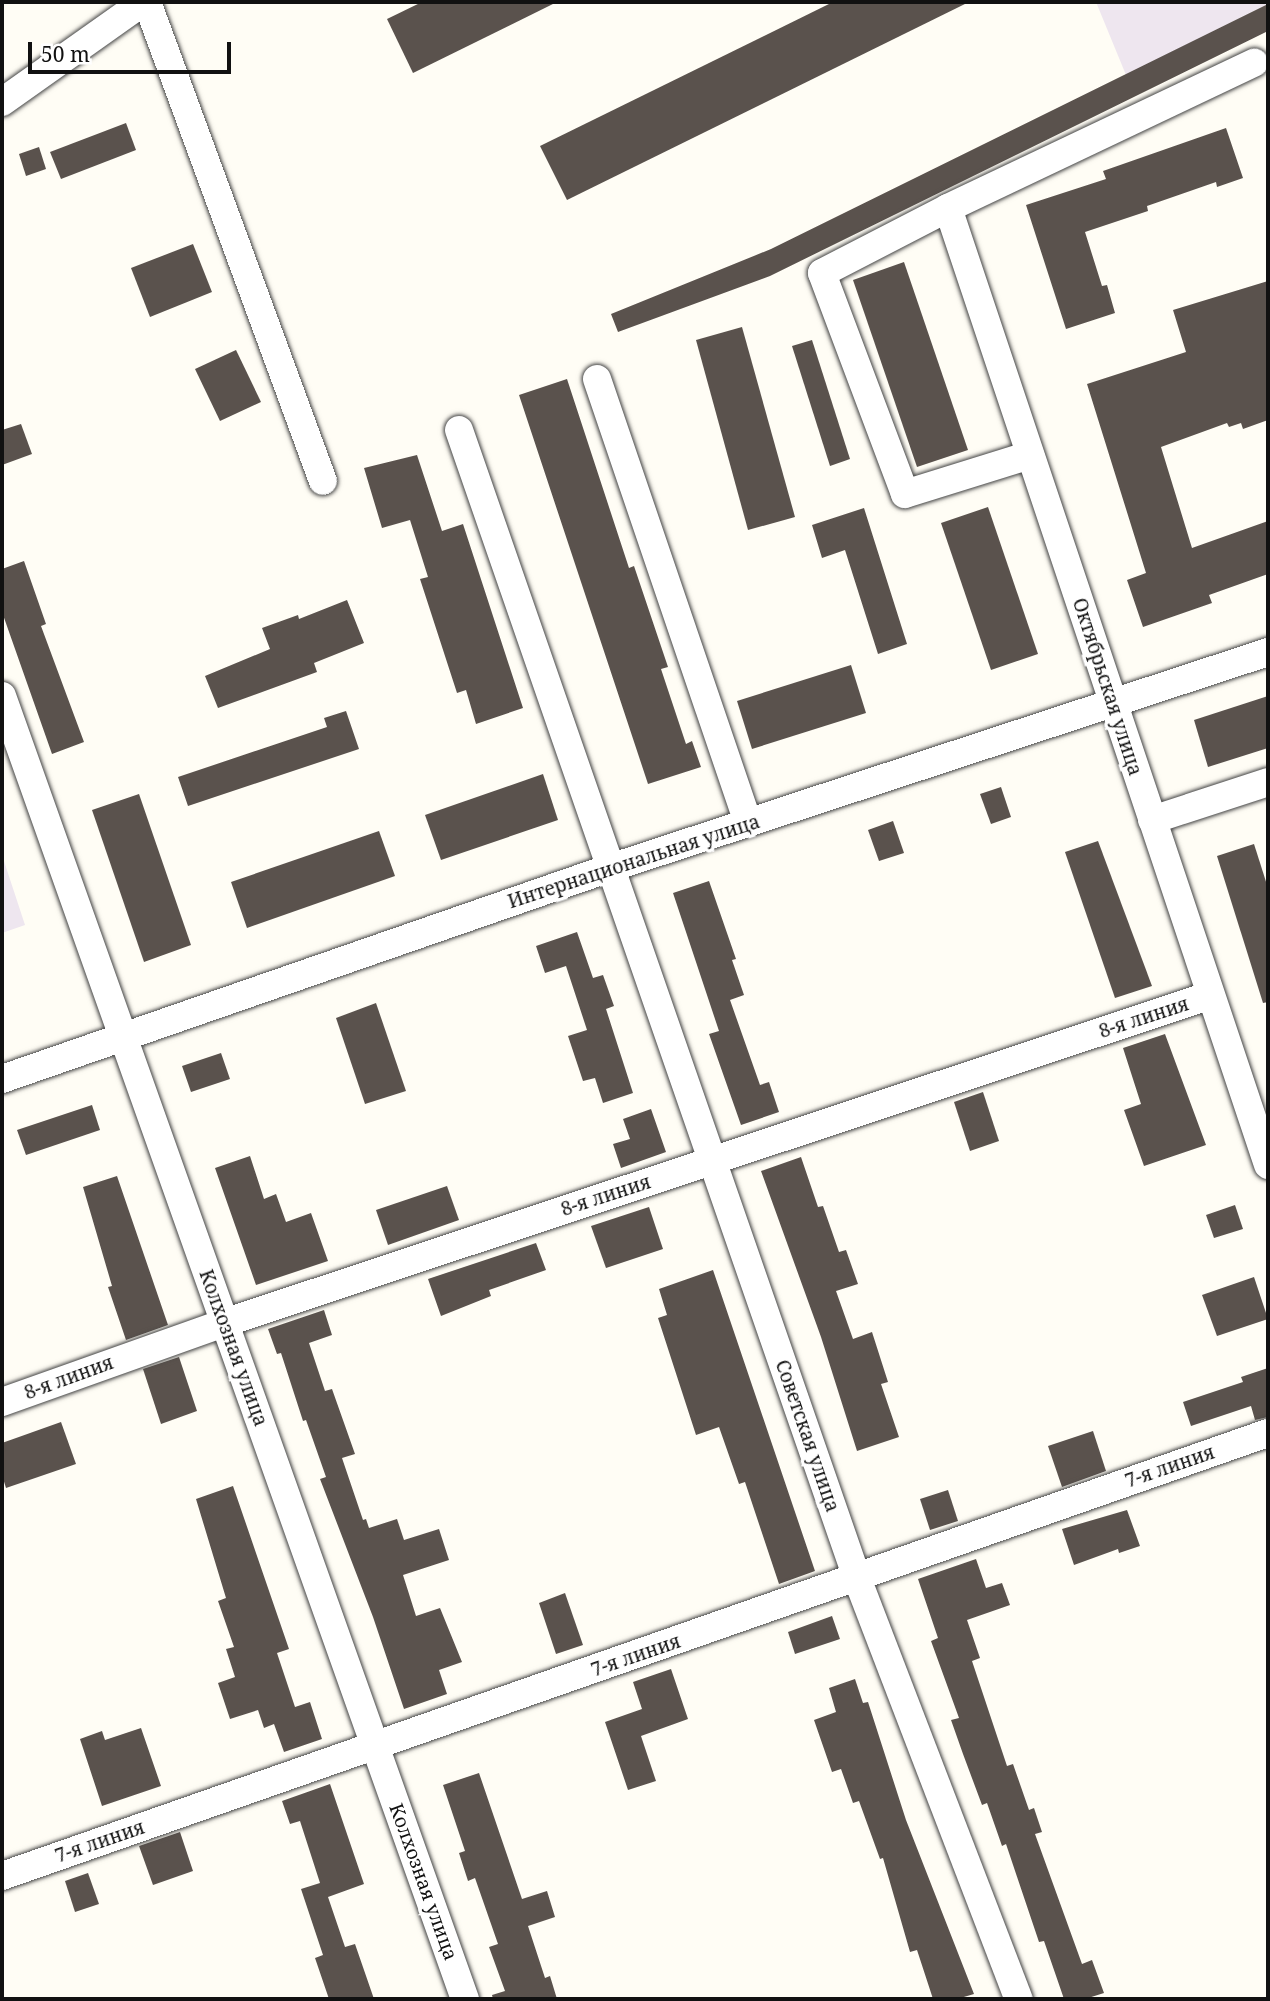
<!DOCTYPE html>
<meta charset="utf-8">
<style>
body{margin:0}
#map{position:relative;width:1270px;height:2001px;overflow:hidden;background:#fffdf5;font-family:"Noto Serif",serif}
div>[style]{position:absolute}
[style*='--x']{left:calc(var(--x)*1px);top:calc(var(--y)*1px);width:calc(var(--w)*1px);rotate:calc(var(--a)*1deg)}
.industrial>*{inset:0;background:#eee6ef}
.building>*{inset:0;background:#5a524d}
.roads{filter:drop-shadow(0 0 2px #444) drop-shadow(0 0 2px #444)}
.minor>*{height:28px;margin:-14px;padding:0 14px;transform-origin:14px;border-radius:14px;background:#fff}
span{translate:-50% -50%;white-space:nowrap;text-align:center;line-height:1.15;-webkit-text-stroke:7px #fff;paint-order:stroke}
.street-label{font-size:19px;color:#111}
.frame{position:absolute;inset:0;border:4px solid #111;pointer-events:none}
.scale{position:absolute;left:28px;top:42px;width:203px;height:32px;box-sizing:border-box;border:4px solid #111;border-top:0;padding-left:9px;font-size:21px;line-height:24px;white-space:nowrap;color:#111;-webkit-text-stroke:5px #fff;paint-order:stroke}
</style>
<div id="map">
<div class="industrial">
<div style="clip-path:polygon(1096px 2px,1268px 2px,1268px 4px,1126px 75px)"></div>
<div style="clip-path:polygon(2px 855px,25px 925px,2px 933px)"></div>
</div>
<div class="building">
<div style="clip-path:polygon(422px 2px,557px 2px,413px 73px,387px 19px)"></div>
<div style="clip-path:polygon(833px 2px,969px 2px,567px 200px,540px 146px)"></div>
<div style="clip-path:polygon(1268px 4px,1268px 31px,770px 276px,618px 332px,611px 314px,771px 249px)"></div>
<div style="clip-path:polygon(126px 123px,136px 150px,61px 179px,50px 152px)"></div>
<div style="clip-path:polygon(1226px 128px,1243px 178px,1217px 187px,1216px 182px,1147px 206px,1148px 211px,1085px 232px,1102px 286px,1107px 285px,1115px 313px,1066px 329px,1026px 205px,1106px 179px,1103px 171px)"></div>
<div style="clip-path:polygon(39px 147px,46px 169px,26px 176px,19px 154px)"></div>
<div style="clip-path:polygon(193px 244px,212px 292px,150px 317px,131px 268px)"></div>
<div style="clip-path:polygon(904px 262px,968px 450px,917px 467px,853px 280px)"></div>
<div style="clip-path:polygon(1268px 281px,1268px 420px,1243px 429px,1241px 423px,1229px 427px,1227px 423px,1161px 447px,1192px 548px,1268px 521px,1268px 574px,1209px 595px,1212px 603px,1143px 627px,1127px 580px,1146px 573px,1087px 384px,1186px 352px,1173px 310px)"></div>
<div style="clip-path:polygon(742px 327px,795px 517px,748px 530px,696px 340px)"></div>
<div style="clip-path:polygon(812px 340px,850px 459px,830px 466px,792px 346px)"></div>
<div style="clip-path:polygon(236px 350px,261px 402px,220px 421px,195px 369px)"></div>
<div style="clip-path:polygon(567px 379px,629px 568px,634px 566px,668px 667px,661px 669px,686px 744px,692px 741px,701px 767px,648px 784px,519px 395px)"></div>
<div style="clip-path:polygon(21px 424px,32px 454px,2px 465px,2px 430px)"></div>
<div style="clip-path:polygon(417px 455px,442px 531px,463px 524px,523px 708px,476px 724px,466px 690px,457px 693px,420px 579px,428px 577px,410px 520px,382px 528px,364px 468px)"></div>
<div style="clip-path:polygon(988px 507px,1038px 654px,991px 670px,941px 523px)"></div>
<div style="clip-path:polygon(864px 508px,907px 644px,878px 654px,845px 550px,822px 558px,812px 525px)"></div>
<div style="clip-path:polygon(24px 561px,46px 624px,41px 626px,84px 742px,52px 754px,2px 612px,2px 569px)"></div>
<div style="clip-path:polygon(347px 600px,364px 643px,314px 663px,317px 672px,218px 708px,205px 676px,270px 649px,262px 628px,298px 615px,299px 619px)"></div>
<div style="clip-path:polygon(851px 665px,866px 713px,752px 749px,737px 701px)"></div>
<div style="clip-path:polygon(1268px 696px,1268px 748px,1208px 767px,1194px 720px)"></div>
<div style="clip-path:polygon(346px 711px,359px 749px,188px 806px,178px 777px,327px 727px,324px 718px)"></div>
<div style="clip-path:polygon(543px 774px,558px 820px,441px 860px,425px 815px)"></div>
<div style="clip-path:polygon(1001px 787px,1011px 817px,991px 824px,980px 794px)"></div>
<div style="clip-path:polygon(139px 794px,191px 945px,144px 962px,92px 810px)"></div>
<div style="clip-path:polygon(893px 821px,904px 853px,879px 861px,868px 830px)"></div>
<div style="clip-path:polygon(379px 831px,395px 876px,247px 928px,231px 882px)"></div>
<div style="clip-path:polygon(1098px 841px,1152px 986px,1115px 998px,1065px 852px)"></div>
<div style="clip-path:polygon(1254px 844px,1268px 888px,1268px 1002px,1263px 1003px,1217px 856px)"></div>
<div style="clip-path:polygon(709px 881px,736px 959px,732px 960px,744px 995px,730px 1000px,760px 1085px,769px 1082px,779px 1112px,741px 1125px,709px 1034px,719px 1031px,673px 893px)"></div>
<div style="clip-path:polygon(577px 932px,593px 978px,603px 975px,614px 1006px,606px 1009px,633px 1093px,603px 1103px,595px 1078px,583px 1081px,568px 1036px,587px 1030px,566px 966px,545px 973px,536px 946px)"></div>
<div style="clip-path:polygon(376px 1003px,406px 1091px,365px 1104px,336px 1018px)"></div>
<div style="clip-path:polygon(1165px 1034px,1206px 1145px,1144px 1166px,1124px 1110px,1141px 1104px,1123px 1048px)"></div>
<div style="clip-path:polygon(221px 1053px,230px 1079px,191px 1092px,182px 1066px)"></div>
<div style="clip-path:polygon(983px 1092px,999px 1141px,970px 1151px,954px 1102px)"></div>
<div style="clip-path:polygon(92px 1105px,100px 1130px,26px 1155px,17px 1130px)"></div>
<div style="clip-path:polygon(651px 1109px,666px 1152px,621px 1168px,613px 1144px,630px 1139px,623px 1119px)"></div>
<div style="clip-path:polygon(250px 1156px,264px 1199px,276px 1194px,286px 1222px,311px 1213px,328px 1261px,256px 1285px,215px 1168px)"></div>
<div style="clip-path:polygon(801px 1157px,818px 1207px,823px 1206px,839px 1252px,846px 1250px,858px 1284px,836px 1291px,853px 1339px,872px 1332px,888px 1382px,881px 1384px,899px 1437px,857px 1451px,821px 1337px,761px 1171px)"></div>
<div style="clip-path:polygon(117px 1176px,168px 1325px,126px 1340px,108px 1287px,112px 1286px,83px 1187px)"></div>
<div style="clip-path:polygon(447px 1186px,459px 1220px,388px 1245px,376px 1210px)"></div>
<div style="clip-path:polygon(1235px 1205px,1243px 1229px,1214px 1238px,1206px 1215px)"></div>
<div style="clip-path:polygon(649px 1207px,663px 1249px,606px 1268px,591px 1226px)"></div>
<div style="clip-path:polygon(536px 1243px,546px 1270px,489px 1290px,491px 1296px,441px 1316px,428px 1279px)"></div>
<div style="clip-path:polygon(713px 1270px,815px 1571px,779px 1584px,745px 1482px,739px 1484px,719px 1427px,696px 1435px,658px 1318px,667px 1315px,659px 1289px)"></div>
<div style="clip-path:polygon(1254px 1277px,1268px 1319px,1217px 1336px,1202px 1295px)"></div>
<div style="clip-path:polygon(324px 1310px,332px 1335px,309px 1343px,325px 1391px,332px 1389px,355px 1454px,342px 1458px,363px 1520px,366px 1519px,369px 1528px,397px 1519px,404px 1540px,439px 1529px,449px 1560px,403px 1575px,416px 1616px,440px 1608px,462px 1662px,439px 1670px,447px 1694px,404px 1709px,373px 1617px,320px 1479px,326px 1477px,306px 1420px,303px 1421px,281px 1353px,277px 1354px,268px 1329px)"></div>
<div style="clip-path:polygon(179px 1357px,197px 1411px,161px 1424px,143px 1369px)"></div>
<div style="clip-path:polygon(1268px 1368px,1268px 1417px,1255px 1420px,1251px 1406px,1191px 1426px,1183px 1402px,1243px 1382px,1241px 1377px)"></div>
<div style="clip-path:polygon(61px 1422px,76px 1464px,6px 1488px,2px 1475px,2px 1443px)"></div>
<div style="clip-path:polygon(1093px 1431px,1106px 1471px,1062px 1487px,1048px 1446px)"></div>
<div style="clip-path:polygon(233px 1486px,289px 1649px,277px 1653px,295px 1707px,310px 1702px,322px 1739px,284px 1752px,274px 1724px,264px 1728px,258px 1710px,230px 1719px,218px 1683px,235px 1677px,226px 1649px,234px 1647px,218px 1601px,226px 1598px,196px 1499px)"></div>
<div style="clip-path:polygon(948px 1490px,958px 1521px,930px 1530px,920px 1499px)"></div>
<div style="clip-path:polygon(1127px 1510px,1140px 1546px,1119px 1553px,1118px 1549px,1074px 1565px,1062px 1529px)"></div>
<div style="clip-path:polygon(976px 1559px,986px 1588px,1002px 1583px,1010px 1605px,967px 1620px,980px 1658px,972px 1661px,1007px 1766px,1013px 1764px,1029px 1810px,1034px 1808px,1042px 1832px,1035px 1834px,1082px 1964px,1092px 1960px,1104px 1993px,1085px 1999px,1064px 1999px,1044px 1941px,1039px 1942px,1006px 1844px,1002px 1846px,987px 1803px,982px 1805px,963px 1754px,951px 1720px,959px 1718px,931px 1641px,938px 1638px,918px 1579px)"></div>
<div style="clip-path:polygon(565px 1593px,583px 1645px,556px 1654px,539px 1603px)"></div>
<div style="clip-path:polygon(832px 1616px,840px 1639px,795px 1654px,788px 1632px)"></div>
<div style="clip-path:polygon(671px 1669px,688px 1719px,641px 1736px,656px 1781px,628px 1790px,605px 1722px,642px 1709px,633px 1682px)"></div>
<div style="clip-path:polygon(855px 1679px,863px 1703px,868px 1702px,906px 1820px,974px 1994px,957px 1999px,933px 1999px,917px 1950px,910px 1952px,883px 1858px,880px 1859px,859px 1801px,853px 1803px,841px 1769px,832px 1772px,814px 1720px,836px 1712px,829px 1688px)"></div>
<div style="clip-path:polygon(141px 1728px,161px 1786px,102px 1806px,80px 1739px,102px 1731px,105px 1740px)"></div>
<div style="clip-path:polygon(479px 1773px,522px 1899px,547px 1891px,555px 1917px,528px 1926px,545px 1978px,550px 1976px,557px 1999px,493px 1999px,492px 1995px,505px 1991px,489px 1947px,498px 1944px,475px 1878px,468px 1881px,459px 1853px,465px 1851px,443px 1785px)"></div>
<div style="clip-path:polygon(330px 1784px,364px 1884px,328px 1897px,345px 1947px,355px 1944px,374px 1999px,329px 1999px,315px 1958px,323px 1955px,301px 1889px,320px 1883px,300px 1821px,290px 1824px,282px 1801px)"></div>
<div style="clip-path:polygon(180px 1832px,193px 1871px,153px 1885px,139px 1846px)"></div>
<div style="clip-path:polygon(88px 1873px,99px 1904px,75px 1912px,65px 1881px)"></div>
</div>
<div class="roads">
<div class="minor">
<div style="--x:147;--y:2;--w:510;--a:69.83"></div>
<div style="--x:2;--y:102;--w:173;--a:-35.3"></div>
<div style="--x:948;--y:208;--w:1009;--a:71.51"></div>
<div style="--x:597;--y:379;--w:469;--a:71.2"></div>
<div style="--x:459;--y:430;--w:1215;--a:70.88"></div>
<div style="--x:857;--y:1578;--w:451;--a:69"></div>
<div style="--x:1030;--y:455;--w:131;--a:162.7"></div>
<div style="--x:905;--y:494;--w:236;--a:-110.6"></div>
<div style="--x:822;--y:273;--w:142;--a:-27.3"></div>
<div style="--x:948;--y:208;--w:339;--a:-25.4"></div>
<div style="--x:2;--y:696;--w:1383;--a:70.44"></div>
<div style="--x:1152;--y:820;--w:122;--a:-18.1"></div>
<div style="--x:2;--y:1079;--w:644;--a:-19.14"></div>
<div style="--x:610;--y:868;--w:693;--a:-18.17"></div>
<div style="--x:2;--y:1402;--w:236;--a:-19.6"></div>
<div style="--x:224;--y:1323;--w:1040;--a:-18.38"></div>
<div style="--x:2;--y:1876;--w:1341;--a:-19.29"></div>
</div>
</div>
<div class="street-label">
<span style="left:1107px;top:687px;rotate:72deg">Октябрьская улица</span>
<span style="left:634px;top:862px;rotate:-18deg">Интернациональная улица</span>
<span style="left:1144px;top:1018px;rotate:-18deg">8-я линия</span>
<span style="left:606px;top:1196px;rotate:-18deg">8-я линия</span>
<span style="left:233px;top:1348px;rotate:70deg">Колхозная улица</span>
<span style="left:69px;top:1378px;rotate:-20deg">8-я линия</span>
<span style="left:807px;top:1436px;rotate:71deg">Советская улица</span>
<span style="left:1170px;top:1467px;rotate:-19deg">7-я линия</span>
<span style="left:636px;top:1656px;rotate:-19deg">7-я линия</span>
<span style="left:100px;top:1842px;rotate:-19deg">7-я линия</span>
<span style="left:423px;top:1882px;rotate:70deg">Колхозная улица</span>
</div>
<div class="frame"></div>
<div class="scale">50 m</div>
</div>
